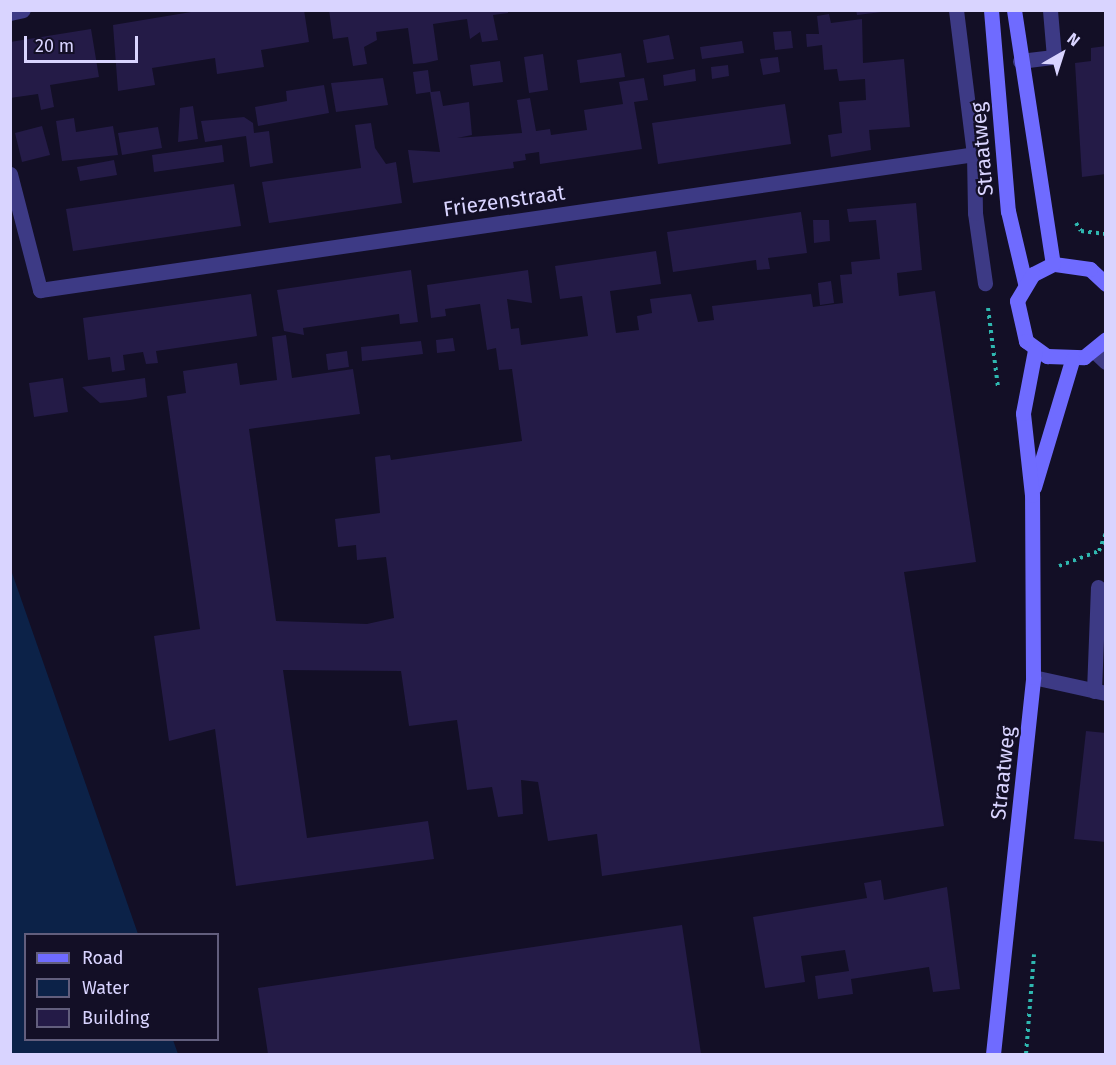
<!DOCTYPE html>
<style>
body{margin:0}
#map{position:relative;width:1116px;height:1065px;overflow:hidden;background:#130f26;font-family:"Fira Sans",sans-serif}
div>[style]{position:absolute}
[style*='--x']{left:calc(var(--x)*1px);top:calc(var(--y)*1px);width:calc(var(--w)*1px);rotate:calc(var(--a)*1deg)}
.water>*{inset:0;background:#0c2248}
.building>*{inset:0;background:#241b47}
.path>*{height:4px;margin-top:-2px;transform-origin:0;background:repeating-linear-gradient(90deg,#2fb8b0 0 3px,transparent 0 7.5px)}
.lane>*{height:15px;margin:-7.5px;padding:0 7.5px;transform-origin:7.5px;border-radius:7.5px;background:#3d3a85}
.street>*{height:15px;margin:-7.5px;padding:0 7.5px;transform-origin:7.5px;border-radius:7.5px;background:#3d3a85}
.secondary>*{height:15px;margin:-7.5px;padding:0 7.5px;transform-origin:7.5px;border-radius:7.5px;background:#6f6bff}
span{translate:-50% -50%;white-space:nowrap;text-align:center;line-height:1.15;-webkit-text-stroke:4.5px #130f26;paint-order:stroke}
.street-label{font-size:21px;color:#d9d4ff}
.frame{position:absolute;inset:0;border:12px solid #d9d4ff;pointer-events:none}
.legend{position:absolute;left:24px;top:933px;width:195px;height:108px;box-sizing:border-box;background:#130f26;border:2px solid #625e7d;margin:0;padding:8px 10px;list-style:none;font-size:18px;color:#d9d4ff}
.legend li{display:flex;align-items:center;gap:12px;height:30px}
.legend b{width:30px;border:2px solid #625e7d}
.north{position:absolute;left:1032px;top:24px;width:60px;height:60px;-webkit-text-stroke:4px #130f26;paint-order:stroke;rotate:39deg;font-size:16px;font-weight:700;line-height:24px;text-align:center;color:#d9d4ff}
.north::after{content:'';display:block;margin:auto;width:21px;height:27px;background:#d9d4ff;clip-path:polygon(50% 0,100% 100%,50% 72%,0 100%)}
.scale{position:absolute;left:24px;top:36px;width:114px;height:27px;box-sizing:border-box;border:3px solid #d9d4ff;border-top:0;padding-left:8px;font-size:18px;line-height:21px;white-space:nowrap;color:#d9d4ff;-webkit-text-stroke:4px #130f26;paint-order:stroke}
</style>
<div id="map">
<div class="water">
<div style="clip-path:polygon(11px 570px,138px 934px,26px 934px,26px 1040px,173px 1040px,178px 1054px,11px 1054px)"></div>
</div>
<div class="building">
<div style="clip-path:polygon(203px 10px,304px 10px,309px 42px,261px 50px,264px 67px,217px 74px,215px 58px,152px 68px,155px 85px,118px 91px,113px 25px)"></div>
<div style="clip-path:polygon(329px 10px,508px 10px,508px 13px,493px 15px,498px 40px,482px 42px,480px 32px,470px 39px,467px 19px,433px 24px,438px 60px,425px 63px,413px 64px,408px 28px,376px 32px,377px 40px,364px 47px,367px 64px,353px 66px,348px 37px,333px 39px)"></div>
<div style="clip-path:polygon(856px 10px,882px 10px,882px 12px,857px 15px)"></div>
<div style="clip-path:polygon(829px 14px,831px 23px,862px 19px,863px 63px,904px 59px,910px 127px,869px 130px,871px 150px,831px 157px,828px 135px,842px 133px,839px 102px,866px 100px,865px 79px,839px 81px,837px 69px,824px 70px,822px 45px,807px 47px,806px 34px,819px 34px,817px 16px)"></div>
<div style="clip-path:polygon(91px 29px,99px 77px,50px 85px,54px 107px,41px 110px,38px 94px,10px 98px,10px 42px)"></div>
<div style="clip-path:polygon(791px 31px,793px 48px,775px 50px,773px 32px)"></div>
<div style="clip-path:polygon(669px 35px,674px 59px,647px 63px,643px 40px)"></div>
<div style="clip-path:polygon(742px 41px,744px 53px,702px 59px,700px 47px)"></div>
<div style="clip-path:polygon(1106px 46px,1106px 174px,1082px 177px,1075px 63px,1091px 61px,1091px 48px)"></div>
<div style="clip-path:polygon(621px 53px,625px 77px,580px 83px,577px 60px)"></div>
<div style="clip-path:polygon(543px 54px,548px 90px,529px 93px,524px 57px)"></div>
<div style="clip-path:polygon(778px 57px,780px 72px,763px 75px,760px 59px)"></div>
<div style="clip-path:polygon(500px 61px,503px 82px,473px 86px,470px 65px)"></div>
<div style="clip-path:polygon(728px 65px,729px 76px,712px 79px,711px 67px)"></div>
<div style="clip-path:polygon(695px 69px,696px 81px,664px 86px,663px 75px)"></div>
<div style="clip-path:polygon(428px 70px,431px 92px,440px 91px,443px 106px,469px 102px,472px 135px,457px 138px,522px 133px,517px 100px,530px 98px,536px 131px,550px 129px,551px 135px,587px 130px,584px 110px,623px 104px,619px 82px,644px 78px,648px 100px,634px 102px,642px 149px,540px 164px,539px 152px,525px 154px,526px 160px,513px 162px,514px 168px,413px 183px,408px 150px,440px 152px,430px 92px,416px 94px,413px 72px)"></div>
<div style="clip-path:polygon(383px 78px,388px 105px,336px 112px,331px 83px)"></div>
<div style="clip-path:polygon(324px 85px,329px 113px,258px 126px,255px 107px,287px 101px,286px 91px)"></div>
<div style="clip-path:polygon(785px 104px,791px 144px,658px 164px,652px 123px)"></div>
<div style="clip-path:polygon(193px 106px,198px 139px,178px 142px,180px 108px)"></div>
<div style="clip-path:polygon(244px 117px,253px 123px,254px 133px,269px 131px,273px 163px,250px 167px,246px 136px,205px 142px,201px 121px)"></div>
<div style="clip-path:polygon(74px 118px,76px 132px,113px 126px,118px 155px,62px 161px,56px 121px)"></div>
<div style="clip-path:polygon(371px 123px,375px 148px,386px 164px,396px 162px,402px 203px,269px 223px,262px 182px,361px 168px,355px 125px)"></div>
<div style="clip-path:polygon(42px 126px,50px 155px,22px 162px,15px 133px)"></div>
<div style="clip-path:polygon(158px 127px,162px 148px,122px 155px,118px 133px)"></div>
<div style="clip-path:polygon(222px 145px,224px 162px,154px 172px,152px 155px)"></div>
<div style="clip-path:polygon(114px 160px,117px 175px,80px 181px,77px 167px)"></div>
<div style="clip-path:polygon(234px 184px,241px 226px,73px 251px,66px 209px)"></div>
<div style="clip-path:polygon(916px 203px,922px 270px,897px 273px,899px 296px,935px 291px,976px 562px,904px 572px,944px 826px,602px 876px,597px 834px,548px 841px,538px 782px,521px 780px,523px 814px,498px 817px,492px 787px,467px 790px,457px 720px,409px 726px,401px 671px,283px 670px,307px 838px,428px 821px,434px 859px,236px 886px,215px 729px,169px 741px,154px 636px,200px 629px,167px 396px,186px 393px,183px 371px,237px 363px,240px 385px,277px 380px,272px 337px,286px 335px,292px 378px,353px 369px,360px 414px,249px 429px,276px 621px,367px 624px,394px 618px,386px 557px,357px 560px,356px 545px,338px 547px,335px 519px,380px 513px,375px 457px,390px 455px,391px 460px,522px 441px,512px 369px,499px 370px,496px 348px,487px 350px,480px 304px,445px 309px,446px 316px,431px 318px,427px 285px,528px 270px,532px 303px,507px 299px,511px 329px,519px 328px,521px 345px,588px 336px,582px 296px,560px 299px,555px 266px,656px 251px,661px 284px,610px 291px,616px 333px,639px 330px,637px 316px,652px 313px,650px 299px,674px 296px,691px 294px,698px 322px,714px 320px,712px 306px,811px 294px,813px 307px,843px 303px,840px 275px,852px 274px,851px 262px,880px 259px,876px 220px,849px 222px,847px 209px)"></div>
<div style="clip-path:polygon(801px 212px,807px 253px,768px 258px,770px 269px,757px 270px,756px 260px,673px 272px,667px 232px)"></div>
<div style="clip-path:polygon(813px 220px,829px 220px,830px 241px,814px 243px)"></div>
<div style="clip-path:polygon(411px 270px,418px 322px,400px 324px,399px 314px,303px 328px,304px 335px,284px 331px,277px 290px)"></div>
<div style="clip-path:polygon(831px 281px,834px 303px,820px 305px,818px 283px)"></div>
<div style="clip-path:polygon(251px 294px,257px 336px,156px 351px,158px 363px,146px 364px,143px 352px,123px 355px,125px 370px,112px 372px,110px 357px,88px 360px,83px 318px)"></div>
<div style="clip-path:polygon(453px 338px,455px 351px,437px 353px,436px 340px)"></div>
<div style="clip-path:polygon(421px 341px,423px 354px,362px 361px,361px 347px)"></div>
<div style="clip-path:polygon(347px 351px,349px 367px,328px 370px,326px 354px)"></div>
<div style="clip-path:polygon(63px 378px,68px 412px,34px 417px,29px 383px)"></div>
<div style="clip-path:polygon(145px 378px,147px 397px,130px 400px,100px 403px,82px 387px)"></div>
<div style="clip-path:polygon(1086px 731px,1106px 733px,1106px 842px,1074px 839px)"></div>
<div style="clip-path:polygon(881px 880px,884px 900px,947px 887px,960px 989px,933px 992px,929px 967px,851px 979px,853px 994px,818px 999px,815px 976px,849px 971px,845px 950px,801px 956px,805px 982px,765px 988px,753px 917px,867px 898px,864px 883px)"></div>
<div style="clip-path:polygon(682px 925px,701px 1054px,268px 1054px,258px 988px)"></div>
</div>
<div class="path">
<div style="--x:1076;--y:223;--w:9;--a:58"></div>
<div style="--x:1081;--y:231;--w:25;--a:7"></div>
<div style="--x:988;--y:308;--w:80;--a:82.8"></div>
<div style="--x:1059;--y:566;--w:43;--a:-20.6"></div>
<div style="--x:1099;--y:551;--w:19;--a:-69"></div>
<div style="--x:1026;--y:1054;--w:100;--a:-85.4"></div>
</div>
<div class="lane">
<div style="--x:975;--y:213;--w:71;--a:81.9"></div>
<div style="--x:1094;--y:351;--w:16;--a:43"></div>
<div style="--x:1033;--y:677;--w:75;--a:12.4"></div>
<div style="--x:1094;--y:691;--w:104;--a:-87.8"></div>
</div>
<div class="street">
<div style="--x:956;--y:10;--w:145;--a:82.9"></div>
<div style="--x:974;--y:154;--w:59;--a:89"></div>
<div style="--x:10;--y:13;--w:13;--a:-13"></div>
<div style="--x:1020;--y:61;--w:34;--a:-7"></div>
<div style="--x:1054;--y:57;--w:47;--a:-94.9"></div>
<div style="--x:10;--y:174;--w:120;--a:75.5"></div>
<div style="--x:40;--y:290;--w:944;--a:-8.28"></div>
</div>
<div class="secondary">
<div style="--x:991;--y:10;--w:202;--a:85.2"></div>
<div style="--x:1008;--y:211;--w:74;--a:76.7"></div>
<div style="--x:1014;--y:10;--w:257;--a:81.3"></div>
<div style="--x:1106;--y:284;--w:22;--a:-137"></div>
<div style="--x:1090;--y:269;--w:37;--a:-172"></div>
<div style="--x:1053;--y:264;--w:22;--a:153"></div>
<div style="--x:1033;--y:274;--w:31;--a:121"></div>
<div style="--x:1017;--y:301;--w:41;--a:77.3"></div>
<div style="--x:1026;--y:341;--w:26;--a:36"></div>
<div style="--x:1047;--y:356;--w:37;--a:2"></div>
<div style="--x:1084;--y:357;--w:28;--a:-39"></div>
<div style="--x:1034;--y:487;--w:133;--a:-73.3"></div>
<div style="--x:993;--y:1054;--w:379;--a:-83.9"></div>
<div style="--x:1033;--y:677;--w:182;--a:-90.3"></div>
<div style="--x:1032;--y:495;--w:82;--a:-96.3"></div>
<div style="--x:1023;--y:413;--w:64;--a:-79.2"></div>
</div>
<div class="street-label">
<span style="left:982px;top:149px;rotate:-95deg">Straatweg</span>
<span style="left:504px;top:201px;rotate:-8deg">Friezenstraat</span>
<span style="left:1003px;top:773px;rotate:-84deg">Straatweg</span>
</div>
<div class="frame"></div>
<ul class="legend">
<li><b style="height:8px;background:#6f6bff"></b>Road</li>
<li><b style="height:16px;background:#0c2248"></b>Water</li>
<li><b style="height:16px;background:#241b47"></b>Building</li>
</ul>
<div class="north">N</div>
<div class="scale">20 m</div>
</div>
